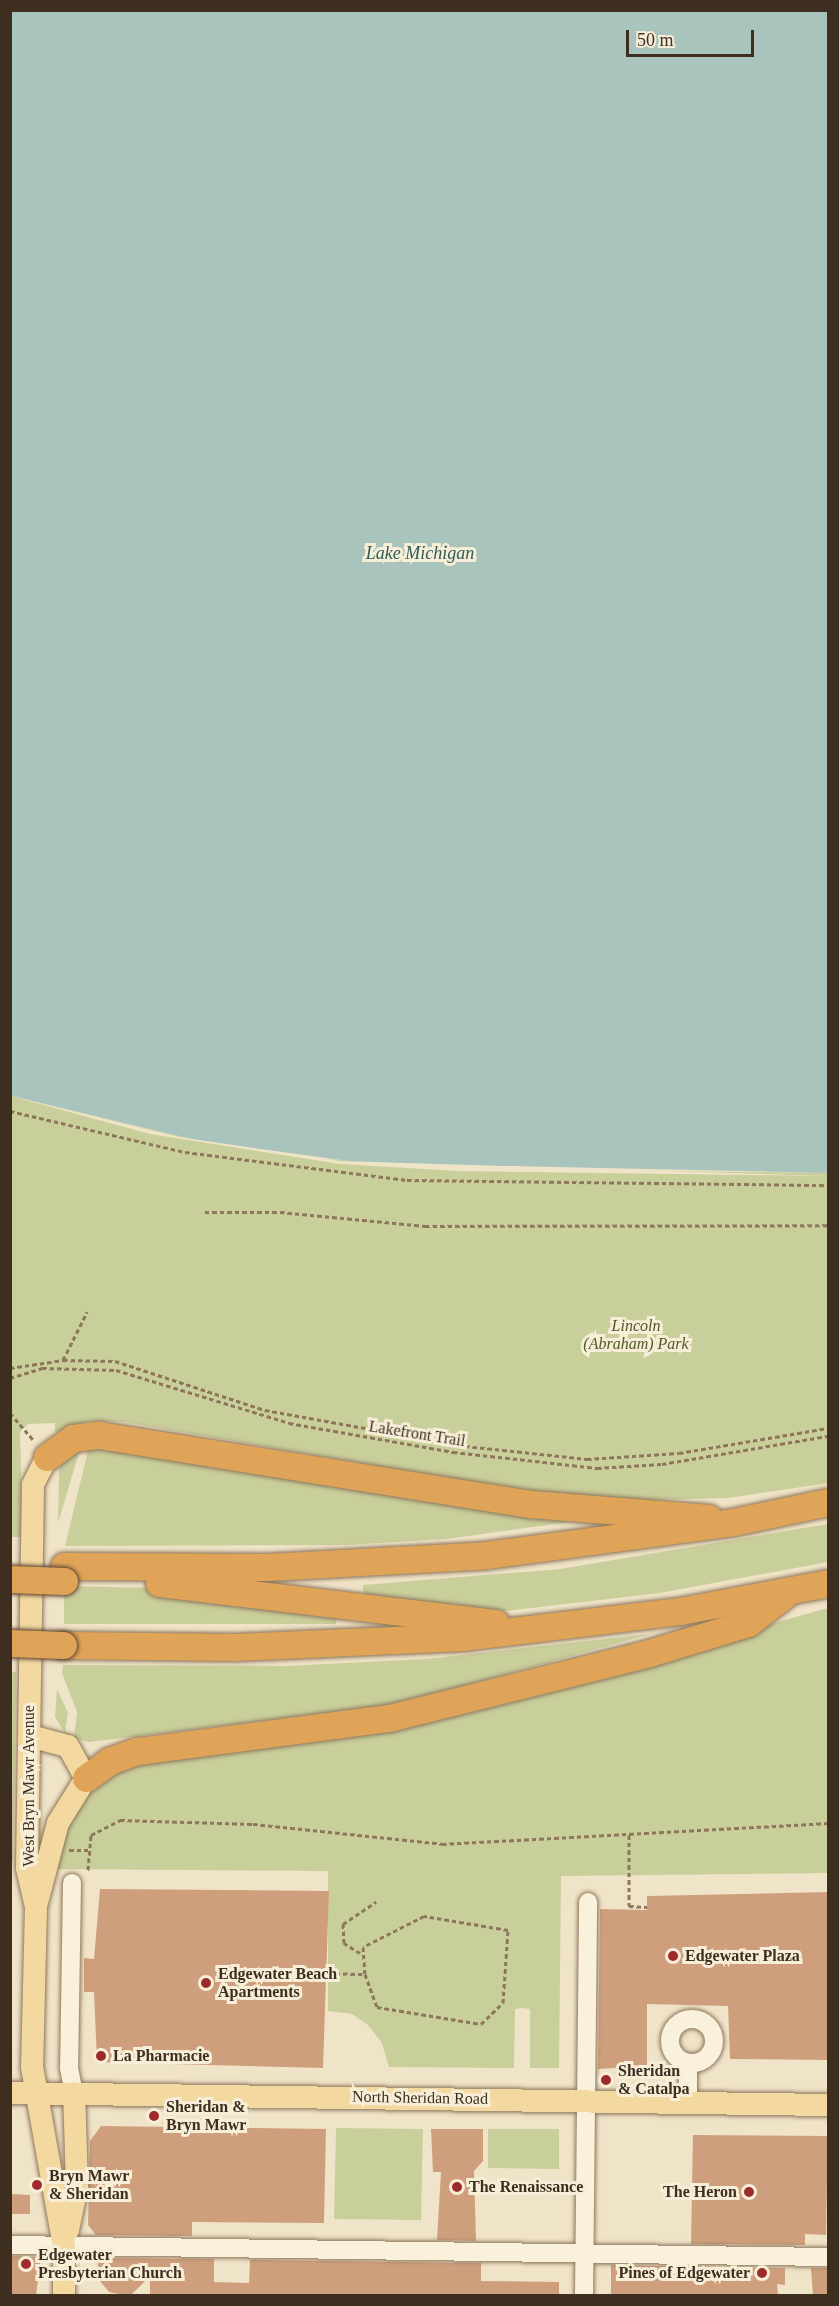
<!DOCTYPE html>
<style>
body{margin:0}
#map{position:relative;width:839px;height:2306px;overflow:hidden;background:#f0e4c8;font-family:"Times New Roman",serif}
div>[style]{position:absolute}
[style*='--x']{left:calc(var(--x)*1px);top:calc(var(--y)*1px);width:calc(var(--w)*1px);rotate:calc(var(--a)*1deg)}
.green>*{inset:0;background:#c9cf9b}
.water>*{inset:0;background:#a9c4bc}
.pier>*{inset:0;background:#f0e4c8}
.building>*{inset:0;background:#cf9f7d}
.path>*{height:3px;margin-top:-1.5px;transform-origin:0;background:repeating-linear-gradient(90deg,#8d765c 0 4.5px,transparent 0 7.5px)}
.roads{filter:drop-shadow(0 0 2px #8d765c) drop-shadow(0 0 2px #8d765c)}
.minor>*{height:18px;margin:-9px;padding:0 9px;transform-origin:9px;border-radius:9px;background:#faf1dc}
.minor>.ring{margin:-9px;padding:0;box-sizing:content-box;background:none;border:18px solid #faf1dc;border-radius:50%}
.major>*{height:22px;margin:-11px;padding:0 11px;transform-origin:11px;border-radius:11px;background:#f3d9a0}
.highway>*{height:27px;margin:-13.5px;padding:0 13.5px;transform-origin:13.5px;border-radius:13.5px;background:#e0a458}
.bridges{filter:drop-shadow(0 0 2px #5b4430) drop-shadow(0 0 2px #5b4430)}
.highway-bridge>*{height:27px;margin:-13.5px;padding:0 13.5px;transform-origin:13.5px;border-radius:13.5px;background:#e0a458}
.dots>*{width:16px;height:16px;translate:-50% -50%;box-sizing:border-box;border:3px solid #f7eed8;border-radius:50%}
span{translate:-50% -50%;white-space:nowrap;text-align:center;line-height:1.15;-webkit-text-stroke:6px #f7eed8;paint-order:stroke}
.park-label{font-size:16px;color:#4d5a26;font-style:italic}
.street-label{font-size:16px;color:#3d2e20}
.poi-label{font-size:16px;color:#3d2e20;font-weight:700}
.left{translate:0 -50%;text-align:left}
.right{translate:-100% -50%;text-align:right}
.water-label{font-size:18px;color:#2f5d5a;font-style:italic}
.frame{position:absolute;inset:0;border:12px solid #3d2e20;pointer-events:none}
.scale{position:absolute;left:626px;top:30px;width:128px;height:27px;box-sizing:border-box;border:3px solid #3d2e20;border-top:0;padding-left:8px;font-size:18px;line-height:21px;white-space:nowrap;color:#3d2e20;-webkit-text-stroke:4px #f7eed8;paint-order:stroke}
</style>
<div id="map">
<div class="green">
<div style="clip-path:polygon(10px 1096px,200px 1141px,314px 1158px,458px 1168px,828px 1173px,828px 1483px,728px 1498px,643px 1500px,511px 1489px,124px 1422px,90px 1421px,55px 1432px,55px 1423px,28px 1424px,20px 1432px,23px 1537px,11px 1537px,11px 1545px)"></div>
<div style="clip-path:polygon(90px 1442px,584px 1520px,446px 1539px,347px 1545px,65px 1546px)"></div>
<div style="clip-path:polygon(81px 1446px,58px 1523px,59px 1468px)"></div>
<div style="clip-path:polygon(828px 1524px,828px 1562px,660px 1593px,505px 1611px,364px 1601px,363px 1585px,560px 1569px)"></div>
<div style="clip-path:polygon(64px 1586px,154px 1588px,337px 1613px,336px 1624px,64px 1624px)"></div>
<div style="clip-path:polygon(828px 1608px,828px 1873px,561px 1876px,559px 2068px,530px 2068px,530px 2009px,522px 2008px,515px 2009px,514px 2068px,389px 2067px,382px 2043px,368px 2025px,352px 2014px,328px 2011px,328px 1871px,53px 1869px,56px 1850px,89px 1789px,121px 1767px,490px 1701px)"></div>
<div style="clip-path:polygon(650px 1634px,399px 1704px,89px 1742px,74px 1738px,77px 1712px,62px 1673px,63px 1665px,286px 1666px,426px 1659px)"></div>
<div style="clip-path:polygon(11px 1672px,16px 1672px,13px 1862px,10px 1862px)"></div>
<div style="clip-path:polygon(57px 1689px,68px 1713px,65px 1733px,55px 1717px)"></div>
<div style="clip-path:polygon(336px 2128px,423px 2129px,421px 2220px,334px 2219px)"></div>
<div style="clip-path:polygon(488px 2129px,559px 2129px,559px 2169px,488px 2168px)"></div>
</div>
<div class="water">
<div style="clip-path:polygon(10px 11px,828px 11px,828px 1173px,364px 1163px,200px 1141px,11px 1096px)"></div>
</div>
<div class="pier">
<div style="clip-path:polygon(11px 1096px,179px 1137px,340px 1161px,828px 1176px,458px 1171px,340px 1164px,150px 1134px)"></div>
</div>
<div class="building">
<div style="clip-path:polygon(100px 1889px,329px 1891px,323px 2068px,97px 2062px,94px 1992px,84px 1992px,84px 1958px,94px 1959px)"></div>
<div style="clip-path:polygon(828px 1892px,828px 2060px,730px 2059px,728px 2006px,647px 2004px,647px 2066px,598px 2069px,600px 1909px,647px 1910px,647px 1896px)"></div>
<div style="clip-path:polygon(101px 2126px,326px 2129px,324px 2223px,192px 2222px,192px 2236px,96px 2235px,88px 2225px,90px 2141px)"></div>
<div style="clip-path:polygon(431px 2129px,483px 2129px,483px 2161px,474px 2171px,476px 2241px,437px 2240px,441px 2172px,433px 2172px)"></div>
<div style="clip-path:polygon(693px 2135px,828px 2136px,826px 2235px,805px 2234px,805px 2245px,691px 2244px)"></div>
<div style="clip-path:polygon(10px 2194px,30px 2195px,30px 2214px,10px 2214px)"></div>
<div style="clip-path:polygon(10px 2256px,41px 2257px,36px 2295px,10px 2295px)"></div>
<div style="clip-path:polygon(97px 2258px,214px 2259px,214px 2282px,249px 2283px,250px 2260px,481px 2263px,481px 2281px,559px 2282px,559px 2295px,150px 2295px,150px 2276px,131px 2295px,124px 2295px,109px 2292px,100px 2281px)"></div>
<div style="clip-path:polygon(611px 2265px,785px 2268px,785px 2285px,777px 2284px,778px 2295px,611px 2295px)"></div>
<div style="clip-path:polygon(811px 2268px,828px 2268px,828px 2295px,813px 2295px)"></div>
</div>
<div class="path">
<div style="--x:10;--y:1111;--w:180;--a:13.2"></div>
<div style="--x:185;--y:1152;--w:224;--a:7.2"></div>
<div style="--x:407;--y:1180;--w:421;--a:0.7"></div>
<div style="--x:205;--y:1212;--w:75;--a:0"></div>
<div style="--x:280;--y:1212;--w:146;--a:5.5"></div>
<div style="--x:425;--y:1226;--w:403;--a:-0.1"></div>
<div style="--x:63;--y:1360;--w:54;--a:-63.4"></div>
<div style="--x:10;--y:1368;--w:54;--a:-8.6"></div>
<div style="--x:63;--y:1360;--w:52;--a:1.1"></div>
<div style="--x:115;--y:1361;--w:158;--a:18.1"></div>
<div style="--x:265;--y:1410;--w:203;--a:10.2"></div>
<div style="--x:465;--y:1446;--w:123;--a:6.1"></div>
<div style="--x:587;--y:1459;--w:92;--a:-3.7"></div>
<div style="--x:679;--y:1453;--w:151;--a:-9.5"></div>
<div style="--x:10;--y:1378;--w:34;--a:-17"></div>
<div style="--x:42;--y:1368;--w:74;--a:1.5"></div>
<div style="--x:116;--y:1370;--w:181;--a:17"></div>
<div style="--x:289;--y:1423;--w:167;--a:10"></div>
<div style="--x:453;--y:1452;--w:145;--a:6.3"></div>
<div style="--x:597;--y:1468;--w:65;--a:-3.5"></div>
<div style="--x:662;--y:1464;--w:168;--a:-9.6"></div>
<div style="--x:10;--y:1413;--w:37;--a:49"></div>
<div style="--x:629;--y:1835;--w:71;--a:90"></div>
<div style="--x:629;--y:1906;--w:18;--a:3"></div>
<div style="--x:69;--y:1850;--w:19;--a:0"></div>
<div style="--x:88;--y:1870;--w:35;--a:-85"></div>
<div style="--x:91;--y:1835;--w:33;--a:-27"></div>
<div style="--x:120;--y:1820;--w:133;--a:1.7"></div>
<div style="--x:253;--y:1824;--w:190;--a:6"></div>
<div style="--x:442;--y:1844;--w:387;--a:-3.1"></div>
<div style="--x:360;--y:1953;--w:19;--a:-148"></div>
<div style="--x:344;--y:1943;--w:19;--a:-93"></div>
<div style="--x:343;--y:1924;--w:40;--a:-34"></div>
<div style="--x:328;--y:1973;--w:37;--a:2"></div>
<div style="--x:365;--y:1974;--w:35;--a:70"></div>
<div style="--x:377;--y:2007;--w:105;--a:9.3"></div>
<div style="--x:481;--y:2024;--w:30;--a:-44"></div>
<div style="--x:503;--y:2003;--w:73;--a:-86.1"></div>
<div style="--x:508;--y:1930;--w:85;--a:-170.5"></div>
<div style="--x:424;--y:1916;--w:68;--a:153.1"></div>
<div style="--x:363;--y:1947;--w:27;--a:86"></div>
</div>
<div class="roads">
<div class="minor">
<div style="--x:72;--y:1883;--w:185;--a:90.9"></div>
<div style="--x:69;--y:2068;--w:25;--a:79"></div>
<div class="ring" style="left:670px;top:2019px;width:26px;height:26px"></div>
<div style="--x:688;--y:2102;--w:39;--a:-90"></div>
<div style="--x:10;--y:2245;--w:818;--a:0.84"></div>
<div style="--x:584;--y:2296;--w:394;--a:-89.4"></div>
</div>
<div class="major">
<div style="--x:47;--y:1457;--w:31;--a:117"></div>
<div style="--x:33;--y:1485;--w:383;--a:90.9"></div>
<div style="--x:27;--y:1868;--w:39;--a:77"></div>
<div style="--x:36;--y:1906;--w:161;--a:91.4"></div>
<div style="--x:32;--y:2067;--w:182;--a:79.9"></div>
<div style="--x:64;--y:2246;--w:50;--a:90"></div>
<div style="--x:30;--y:1736;--w:39;--a:15"></div>
<div style="--x:68;--y:1746;--w:37;--a:61"></div>
<div style="--x:86;--y:1778;--w:53;--a:121.9"></div>
<div style="--x:58;--y:1823;--w:86;--a:104.8"></div>
<div style="--x:10;--y:2093;--w:818;--a:0.84"></div>
<div style="--x:68;--y:2230;--w:45;--a:-78.4"></div>
<div style="--x:77;--y:2186;--w:93;--a:-91.8"></div>
</div>
<div class="highway">
<div style="--x:47;--y:1457;--w:32;--a:-36"></div>
<div style="--x:73;--y:1438;--w:26;--a:-7"></div>
<div style="--x:99;--y:1435;--w:437;--a:9.1"></div>
<div style="--x:531;--y:1504;--w:178;--a:4.5"></div>
<div style="--x:64;--y:1566;--w:203;--a:0.3"></div>
<div style="--x:267;--y:1567;--w:219;--a:-3.1"></div>
<div style="--x:486;--y:1555;--w:249;--a:-7.6"></div>
<div style="--x:733;--y:1522;--w:97;--a:-11.9"></div>
<div style="--x:159;--y:1583;--w:339;--a:6.8"></div>
<div style="--x:63;--y:1645;--w:172;--a:0.7"></div>
<div style="--x:235;--y:1647;--w:227;--a:-2.5"></div>
<div style="--x:462;--y:1637;--w:220;--a:-6.8"></div>
<div style="--x:680;--y:1611;--w:151;--a:-10.7"></div>
<div style="--x:86;--y:1778;--w:29;--a:-36"></div>
<div style="--x:109;--y:1761;--w:30;--a:-20"></div>
<div style="--x:137;--y:1751;--w:254;--a:-7.5"></div>
<div style="--x:389;--y:1718;--w:268;--a:-14"></div>
<div style="--x:649;--y:1653;--w:103;--a:-16.9"></div>
<div style="--x:748;--y:1623;--w:44;--a:-37.6"></div>
</div>
</div>
<div class="bridges">
<div class="highway-bridge">
<div style="--x:10;--y:1579;--w:54;--a:2.1"></div>
<div style="--x:10;--y:1643;--w:53;--a:2.2"></div>
</div>
</div>
<div class="dots">
<div style="left:673px;top:1956px;background:#9e2a2b"></div>
<div style="left:206px;top:1983px;background:#9e2a2b"></div>
<div style="left:101px;top:2056px;background:#9e2a2b"></div>
<div style="left:606px;top:2080px;background:#9e2a2b"></div>
<div style="left:154px;top:2116px;background:#9e2a2b"></div>
<div style="left:37px;top:2185px;background:#9e2a2b"></div>
<div style="left:457px;top:2187px;background:#9e2a2b"></div>
<div style="left:749px;top:2192px;background:#9e2a2b"></div>
<div style="left:26px;top:2264px;background:#9e2a2b"></div>
<div style="left:762px;top:2273px;background:#9e2a2b"></div>
</div>
<div class="park-label">
<span style="left:636px;top:1335px">Lincoln<br>(Abraham) Park</span>
</div>
<div class="street-label">
<span style="left:417px;top:1434px;rotate:9deg">Lakefront Trail</span>
<span style="left:29px;top:1786px;rotate:-90deg">West Bryn Mawr Avenue</span>
<span style="left:420px;top:2098px;rotate:1deg">North Sheridan Road</span>
</div>
<div class="poi-label">
<span class="left" style="left:685px;top:1956px">Edgewater Plaza</span>
<span class="left" style="left:218px;top:1983px">Edgewater Beach<br>Apartments</span>
<span class="left" style="left:113px;top:2056px">La Pharmacie</span>
<span class="left" style="left:618px;top:2080px">Sheridan<br>&amp; Catalpa</span>
<span class="left" style="left:166px;top:2116px">Sheridan &amp;<br>Bryn Mawr</span>
<span class="left" style="left:49px;top:2185px">Bryn Mawr<br>&amp; Sheridan</span>
<span class="left" style="left:469px;top:2187px">The Renaissance</span>
<span class="right" style="left:737px;top:2192px">The Heron</span>
<span class="left" style="left:38px;top:2264px">Edgewater<br>Presbyterian Church</span>
<span class="right" style="left:750px;top:2273px">Pines of Edgewater</span>
</div>
<div class="water-label">
<span style="left:420px;top:553px">Lake Michigan</span>
</div>
<div class="frame"></div>
<div class="scale">50 m</div>
</div>
